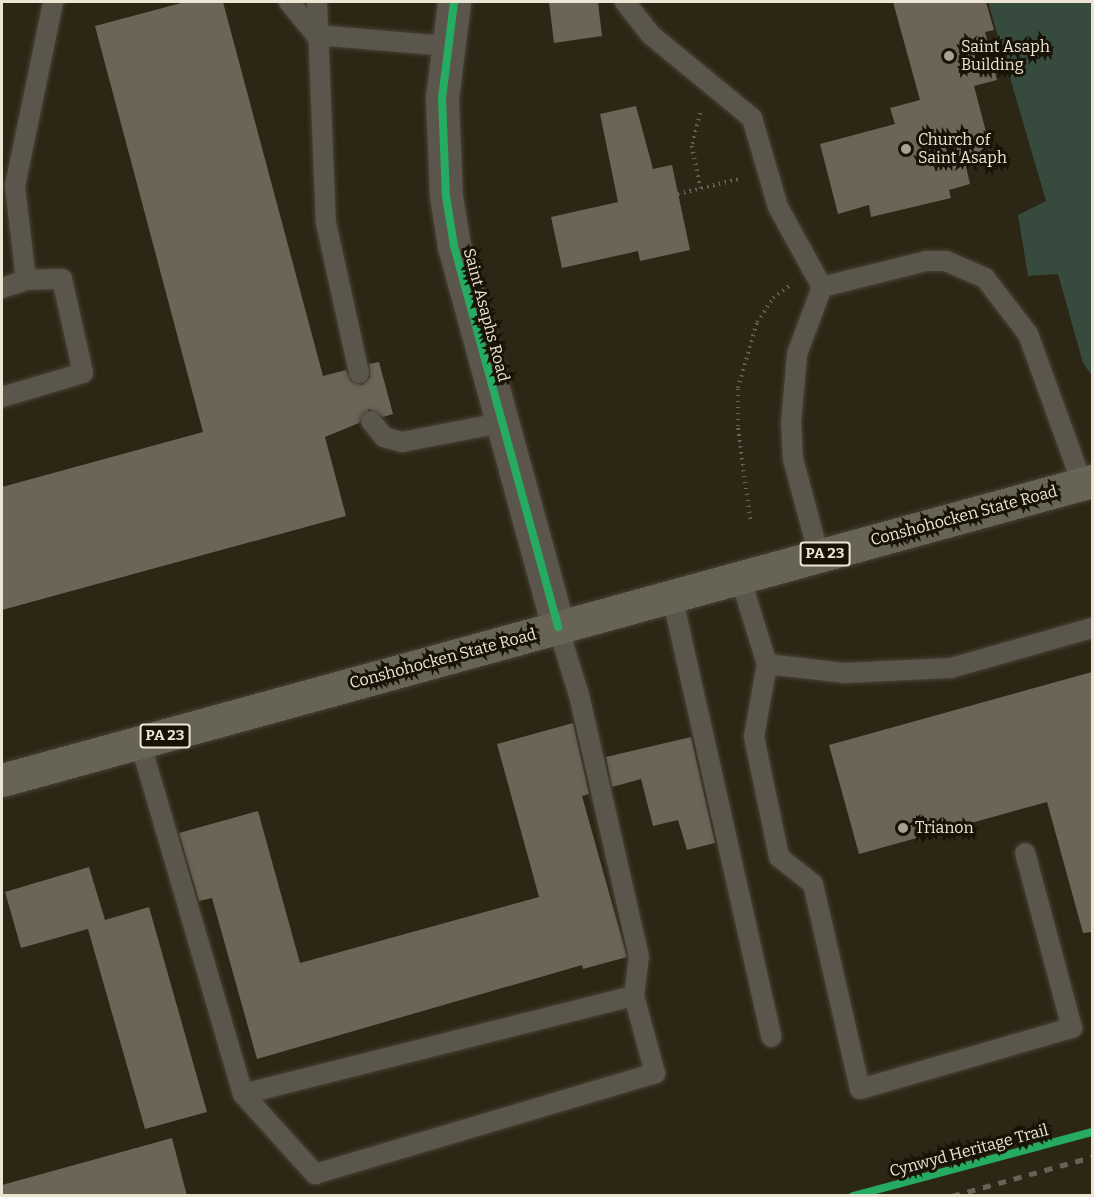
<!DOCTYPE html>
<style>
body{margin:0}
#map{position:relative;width:1094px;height:1197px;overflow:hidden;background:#2c2615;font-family:Bitter,serif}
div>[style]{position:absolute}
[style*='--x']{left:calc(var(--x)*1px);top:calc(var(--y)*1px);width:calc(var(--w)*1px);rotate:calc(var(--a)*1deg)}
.green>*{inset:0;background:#364a3e}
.building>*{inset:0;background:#6b6557}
.path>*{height:4px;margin-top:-2px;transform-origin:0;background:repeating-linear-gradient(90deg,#666257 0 1.5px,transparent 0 6px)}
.roads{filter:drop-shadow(0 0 2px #484336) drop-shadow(0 0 2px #484336)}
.service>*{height:20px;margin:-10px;padding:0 10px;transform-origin:10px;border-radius:10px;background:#5b564b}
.tertiary>*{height:33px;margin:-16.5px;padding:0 16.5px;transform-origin:16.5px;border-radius:16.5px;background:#5b564b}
.primary>*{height:33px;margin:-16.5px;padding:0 16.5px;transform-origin:16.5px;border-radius:16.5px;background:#686455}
.rail>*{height:4.5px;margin-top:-2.25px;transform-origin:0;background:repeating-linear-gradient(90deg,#686256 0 8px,transparent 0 16px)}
.cycleway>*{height:8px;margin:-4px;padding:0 4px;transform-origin:4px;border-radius:4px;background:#26ab63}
.dots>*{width:16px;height:16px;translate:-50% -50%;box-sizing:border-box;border:3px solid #181307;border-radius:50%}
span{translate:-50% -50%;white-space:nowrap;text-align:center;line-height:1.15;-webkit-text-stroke:6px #181307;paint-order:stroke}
.shield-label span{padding:2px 4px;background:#181307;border:2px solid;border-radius:4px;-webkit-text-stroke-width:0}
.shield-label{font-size:15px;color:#ece5d4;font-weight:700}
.poi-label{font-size:16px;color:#ece5d4}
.left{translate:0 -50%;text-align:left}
.street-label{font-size:16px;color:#ece5d4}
.frame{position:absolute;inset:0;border:3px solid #ece5d4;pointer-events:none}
</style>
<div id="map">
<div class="green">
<div style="clip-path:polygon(988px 2px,1092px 2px,1092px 376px,1083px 363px,1058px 274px,1028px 276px,1018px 215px,1046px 201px)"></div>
</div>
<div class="building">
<div style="clip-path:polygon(185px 2px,223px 2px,323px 376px,346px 370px,351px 381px,362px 385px,370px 377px,369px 364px,379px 362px,393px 414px,383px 417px,369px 409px,359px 423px,325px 437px,346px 516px,2px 610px,2px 487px,203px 432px,95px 26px)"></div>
<div style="clip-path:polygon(549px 2px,598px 2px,602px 36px,554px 43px)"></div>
<div style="clip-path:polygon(893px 2px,986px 2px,994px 30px,985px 32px,997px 80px,974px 86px,992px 155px,965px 162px,970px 184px,949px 190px,951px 198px,871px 217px,869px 205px,838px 214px,820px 144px,895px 124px,890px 108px,920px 100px)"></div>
<div style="clip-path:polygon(636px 106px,653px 169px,672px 165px,690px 250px,640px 261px,638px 251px,562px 268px,551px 217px,618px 202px,600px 114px)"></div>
<div style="clip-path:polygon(1092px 672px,1092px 932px,1083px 933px,1047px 802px,859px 854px,829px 745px)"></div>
<div style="clip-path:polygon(573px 723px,589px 794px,582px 796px,627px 957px,583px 969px,582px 965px,257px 1059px,212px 898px,199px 901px,179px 833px,258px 811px,300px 963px,539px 897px,497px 744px)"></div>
<div style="clip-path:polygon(691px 737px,715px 843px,687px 850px,678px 820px,653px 826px,641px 779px,612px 787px,606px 757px)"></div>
<div style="clip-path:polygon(89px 867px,105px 920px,149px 907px,207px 1112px,145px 1129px,88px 929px,21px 948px,5px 892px)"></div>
<div style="clip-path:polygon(172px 1138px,187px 1196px,2px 1196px,2px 1185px)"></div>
</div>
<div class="path">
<div style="--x:700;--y:113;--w:34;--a:104"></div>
<div style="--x:692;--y:146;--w:43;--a:79.2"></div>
<div style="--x:678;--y:194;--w:63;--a:-13.8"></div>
<div style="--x:750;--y:519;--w:94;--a:-97.4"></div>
<div style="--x:738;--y:426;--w:38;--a:-90"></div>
<div style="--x:738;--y:388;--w:69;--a:-73.9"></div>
<div style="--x:757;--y:322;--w:29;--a:-56"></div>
<div style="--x:773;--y:298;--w:20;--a:-37"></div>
</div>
<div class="roads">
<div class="service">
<div style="--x:289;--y:2;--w:43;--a:50.7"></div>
<div style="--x:316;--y:35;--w:130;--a:4.8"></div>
<div style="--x:317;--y:2;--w:221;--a:87.7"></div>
<div style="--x:326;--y:223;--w:154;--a:77.6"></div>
<div style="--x:625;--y:2;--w:42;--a:51.8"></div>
<div style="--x:651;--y:35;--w:131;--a:39.4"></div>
<div style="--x:752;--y:118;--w:93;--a:73.7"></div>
<div style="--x:778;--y:207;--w:91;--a:61.2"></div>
<div style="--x:26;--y:280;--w:95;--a:-96.7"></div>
<div style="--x:15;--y:186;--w:188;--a:-78.3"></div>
<div style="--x:2;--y:288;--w:25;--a:-18"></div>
<div style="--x:26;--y:280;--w:36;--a:-2"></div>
<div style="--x:62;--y:279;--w:96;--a:77.4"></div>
<div style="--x:83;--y:373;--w:84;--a:163.5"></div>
<div style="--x:371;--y:421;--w:21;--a:51"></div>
<div style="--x:384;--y:437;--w:19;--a:16"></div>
<div style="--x:402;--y:442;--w:101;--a:-10.9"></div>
<div style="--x:819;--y:556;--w:100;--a:-105"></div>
<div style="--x:793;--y:459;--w:36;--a:-93"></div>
<div style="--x:791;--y:423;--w:69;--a:-85"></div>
<div style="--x:797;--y:354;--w:72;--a:-69.5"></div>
<div style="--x:822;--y:287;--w:107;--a:-14"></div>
<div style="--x:926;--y:261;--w:20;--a:0"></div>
<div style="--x:946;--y:261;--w:43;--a:23.6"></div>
<div style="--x:985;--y:278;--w:71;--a:52.5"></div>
<div style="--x:1028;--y:334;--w:158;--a:70.1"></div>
<div style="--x:740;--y:577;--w:91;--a:72.8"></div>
<div style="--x:767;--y:664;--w:74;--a:100.1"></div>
<div style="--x:754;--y:737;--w:123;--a:78.2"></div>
<div style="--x:779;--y:857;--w:43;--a:38.5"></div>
<div style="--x:813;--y:884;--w:210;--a:77.1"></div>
<div style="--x:860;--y:1089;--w:221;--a:-16.1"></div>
<div style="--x:1072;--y:1028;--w:181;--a:-105"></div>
<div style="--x:672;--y:596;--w:452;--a:77.3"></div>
<div style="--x:767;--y:664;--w:79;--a:6.6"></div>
<div style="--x:845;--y:673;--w:106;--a:-2.7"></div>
<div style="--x:951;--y:668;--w:147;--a:-15.8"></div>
<div style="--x:140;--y:742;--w:367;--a:73.7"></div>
<div style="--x:243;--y:1094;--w:403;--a:-14.1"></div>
<div style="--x:634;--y:996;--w:39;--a:-83"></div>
<div style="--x:639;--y:957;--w:269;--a:-102.9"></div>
<div style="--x:579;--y:695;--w:71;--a:-107.2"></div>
<div style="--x:243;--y:1094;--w:108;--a:48"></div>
<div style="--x:315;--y:1174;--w:355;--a:-16.5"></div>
<div style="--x:655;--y:1073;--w:80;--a:-105.3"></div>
</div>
<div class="tertiary">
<div style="--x:454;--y:2;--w:97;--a:97.1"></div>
<div style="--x:442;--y:98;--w:98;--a:87.7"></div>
<div style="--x:446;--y:196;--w:51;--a:80.9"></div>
<div style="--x:454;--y:246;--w:395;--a:74.7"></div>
</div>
<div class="primary">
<div style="--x:2;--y:780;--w:1130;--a:-15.34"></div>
</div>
</div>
<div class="rail">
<div style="--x:952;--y:1196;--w:145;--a:-15.6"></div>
</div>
<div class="cycleway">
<div style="--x:454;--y:2;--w:97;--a:97.1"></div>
<div style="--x:442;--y:98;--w:98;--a:87.7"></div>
<div style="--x:446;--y:196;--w:51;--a:80.9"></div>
<div style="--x:454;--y:246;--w:395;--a:74.7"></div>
<div style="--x:853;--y:1196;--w:247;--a:-15"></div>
</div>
<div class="dots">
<div style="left:949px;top:56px;background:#a9a291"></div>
<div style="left:906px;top:149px;background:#a9a291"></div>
<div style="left:903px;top:828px;background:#a9a291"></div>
</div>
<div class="shield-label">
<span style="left:825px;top:554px">PA 23</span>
<span style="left:165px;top:736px">PA 23</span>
</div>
<div class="poi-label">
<span class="left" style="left:961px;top:56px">Saint Asaph<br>Building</span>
<span class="left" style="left:918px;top:149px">Church of<br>Saint Asaph</span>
<span class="left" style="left:915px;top:828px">Trianon</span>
</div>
<div class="street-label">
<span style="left:486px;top:315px;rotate:75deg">Saint Asaphs Road</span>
<span style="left:964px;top:516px;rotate:-15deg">Conshohocken State Road</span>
<span style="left:443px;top:659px;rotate:-15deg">Conshohocken State Road</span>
<span style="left:969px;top:1151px;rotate:-15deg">Cynwyd Heritage Trail</span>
</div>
<div class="frame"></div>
</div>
